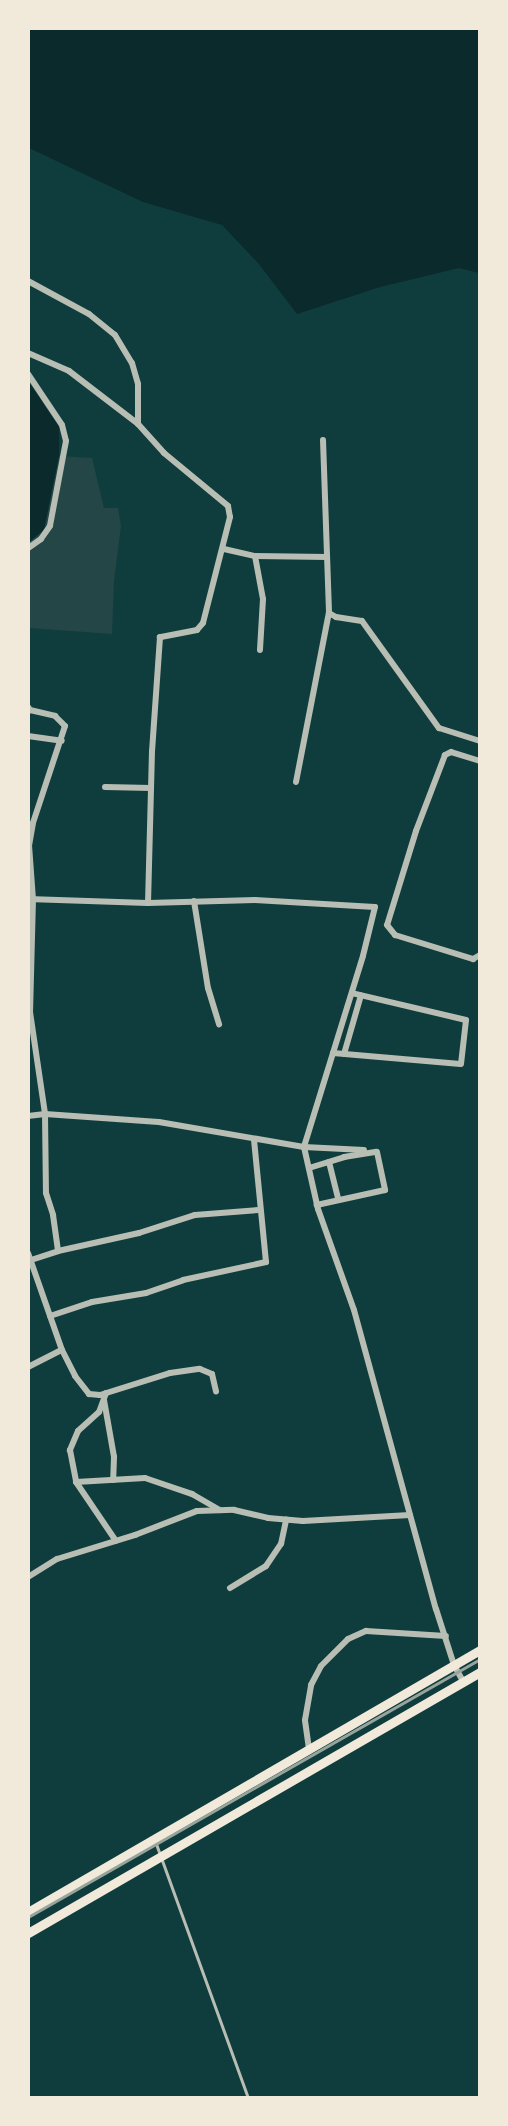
<!DOCTYPE html>
<style>
body{margin:0}
#map{position:relative;width:508px;height:2126px;overflow:hidden;background:#0f3d3e;font-family:"Varela Round",sans-serif}
div>[style]{position:absolute}
[style*='--x']{left:calc(var(--x)*1px);top:calc(var(--y)*1px);width:calc(var(--w)*1px);rotate:calc(var(--a)*1deg)}
.green>*{inset:0;background:#244646}
.water>*{inset:0;background:#0a2a2b}
.service>*{height:3px;margin:-1.5px;padding:0 1.5px;transform-origin:1.5px;border-radius:1.5px;background:#b8beb3}
.minor>*{height:6px;margin:-3px;padding:0 3px;transform-origin:3px;border-radius:3px;background:#b8beb3}
.primary>*{height:9px;margin:-4.5px;padding:0 4.5px;transform-origin:4.5px;border-radius:4.5px;background:#f1e9da}
.rail>*{height:3px;margin:-1.5px;padding:0 1.5px;transform-origin:1.5px;border-radius:1.5px;background:#97a49c}
span{translate:-50% -50%;white-space:nowrap;text-align:center;line-height:1.15;-webkit-text-stroke:4.5px #f1e9da;paint-order:stroke}
.frame{position:absolute;inset:0;border:30px solid #f1e9da;pointer-events:none}
</style>
<div id="map">
<div class="green">
<div style="clip-path:polygon(59px 456px,92px 458px,104px 508px,118px 508px,121px 526px,114px 581px,112px 634px,29px 628px,29px 542px,44px 530px)"></div>
</div>
<div class="water">
<div style="clip-path:polygon(28px 29px,479px 29px,479px 273px,459px 268px,380px 287px,297px 314px,258px 263px,222px 225px,143px 202px,29px 148px)"></div>
<div style="clip-path:polygon(28px 381px,59px 427px,59px 456px,44px 530px,29px 542px)"></div>
</div>
<div class="service">
<div style="--x:155;--y:1841;--w:273;--a:70.1"></div>
</div>
<div class="minor">
<div style="--x:28;--y:281;--w:69;--a:28.4"></div>
<div style="--x:89;--y:314;--w:33;--a:39"></div>
<div style="--x:115;--y:335;--w:33;--a:59"></div>
<div style="--x:132;--y:363;--w:22;--a:74"></div>
<div style="--x:138;--y:384;--w:40;--a:90"></div>
<div style="--x:28;--y:353;--w:45;--a:23.7"></div>
<div style="--x:69;--y:371;--w:87;--a:37.5"></div>
<div style="--x:138;--y:424;--w:39;--a:48"></div>
<div style="--x:164;--y:453;--w:83;--a:39.6"></div>
<div style="--x:228;--y:506;--w:11;--a:80"></div>
<div style="--x:230;--y:517;--w:109;--a:104.3"></div>
<div style="--x:203;--y:623;--w:9;--a:131"></div>
<div style="--x:197;--y:630;--w:38;--a:169"></div>
<div style="--x:160;--y:637;--w:114;--a:94"></div>
<div style="--x:152;--y:751;--w:152;--a:91.5"></div>
<div style="--x:28;--y:374;--w:61;--a:56.3"></div>
<div style="--x:62;--y:425;--w:16;--a:76"></div>
<div style="--x:66;--y:441;--w:86;--a:100.7"></div>
<div style="--x:50;--y:526;--w:16;--a:125"></div>
<div style="--x:41;--y:539;--w:16;--a:145"></div>
<div style="--x:323;--y:440;--w:173;--a:88"></div>
<div style="--x:329;--y:613;--w:8;--a:30"></div>
<div style="--x:336;--y:617;--w:26;--a:9"></div>
<div style="--x:362;--y:621;--w:132;--a:54.3"></div>
<div style="--x:439;--y:728;--w:43;--a:17.6"></div>
<div style="--x:224;--y:549;--w:32;--a:13"></div>
<div style="--x:255;--y:556;--w:72;--a:0.8"></div>
<div style="--x:255;--y:556;--w:44;--a:79.5"></div>
<div style="--x:263;--y:599;--w:51;--a:93.4"></div>
<div style="--x:28;--y:707;--w:4;--a:56"></div>
<div style="--x:30;--y:710;--w:26;--a:13"></div>
<div style="--x:55;--y:716;--w:14;--a:45"></div>
<div style="--x:65;--y:726;--w:102;--a:108.3"></div>
<div style="--x:33;--y:823;--w:22;--a:100"></div>
<div style="--x:29;--y:845;--w:54;--a:85.8"></div>
<div style="--x:33;--y:899;--w:113;--a:91.5"></div>
<div style="--x:30;--y:1012;--w:103;--a:81.6"></div>
<div style="--x:45;--y:1114;--w:114;--a:4"></div>
<div style="--x:159;--y:1122;--w:147;--a:9.8"></div>
<div style="--x:304;--y:1147;--w:60;--a:2.9"></div>
<div style="--x:28;--y:736;--w:34;--a:8"></div>
<div style="--x:480;--y:761;--w:30;--a:-163"></div>
<div style="--x:451;--y:752;--w:7;--a:153"></div>
<div style="--x:445;--y:755;--w:81;--a:110.9"></div>
<div style="--x:416;--y:831;--w:98;--a:107.1"></div>
<div style="--x:387;--y:925;--w:13;--a:51"></div>
<div style="--x:395;--y:935;--w:82;--a:17.1"></div>
<div style="--x:473;--y:959;--w:8;--a:-30"></div>
<div style="--x:296;--y:782;--w:172;--a:-79"></div>
<div style="--x:105;--y:787;--w:46;--a:1.2"></div>
<div style="--x:28;--y:899;--w:120;--a:1.9"></div>
<div style="--x:148;--y:903;--w:107;--a:-1.6"></div>
<div style="--x:255;--y:900;--w:120;--a:3.3"></div>
<div style="--x:375;--y:907;--w:50;--a:103.8"></div>
<div style="--x:363;--y:956;--w:200;--a:107.2"></div>
<div style="--x:304;--y:1147;--w:64;--a:77.3"></div>
<div style="--x:318;--y:1209;--w:107;--a:70.4"></div>
<div style="--x:354;--y:1310;--w:310;--a:74.7"></div>
<div style="--x:436;--y:1609;--w:59;--a:72.2"></div>
<div style="--x:454;--y:1665;--w:18;--a:61"></div>
<div style="--x:194;--y:901;--w:88;--a:80.9"></div>
<div style="--x:208;--y:988;--w:38;--a:73"></div>
<div style="--x:333;--y:1053;--w:128;--a:4.9"></div>
<div style="--x:461;--y:1064;--w:44;--a:-83.5"></div>
<div style="--x:466;--y:1020;--w:117;--a:-166.7"></div>
<div style="--x:344;--y:1054;--w:61;--a:-73.9"></div>
<div style="--x:28;--y:1116;--w:17;--a:-7"></div>
<div style="--x:45;--y:1114;--w:79;--a:89.3"></div>
<div style="--x:46;--y:1193;--w:23;--a:72"></div>
<div style="--x:53;--y:1215;--w:36;--a:82"></div>
<div style="--x:329;--y:1162;--w:38;--a:76"></div>
<div style="--x:309;--y:1168;--w:37;--a:-17"></div>
<div style="--x:344;--y:1157;--w:33;--a:-9"></div>
<div style="--x:377;--y:1152;--w:39;--a:78"></div>
<div style="--x:385;--y:1190;--w:70;--a:167.6"></div>
<div style="--x:28;--y:1253;--w:103;--a:70.7"></div>
<div style="--x:62;--y:1350;--w:29;--a:63"></div>
<div style="--x:75;--y:1376;--w:23;--a:52"></div>
<div style="--x:89;--y:1394;--w:11;--a:5"></div>
<div style="--x:100;--y:1395;--w:73;--a:-17.4"></div>
<div style="--x:170;--y:1373;--w:30;--a:-8"></div>
<div style="--x:200;--y:1369;--w:13;--a:23"></div>
<div style="--x:212;--y:1374;--w:18;--a:77"></div>
<div style="--x:31;--y:1260;--w:28;--a:-18"></div>
<div style="--x:58;--y:1251;--w:83;--a:-12.5"></div>
<div style="--x:139;--y:1233;--w:59;--a:-17.8"></div>
<div style="--x:195;--y:1215;--w:64;--a:-4.5"></div>
<div style="--x:50;--y:1316;--w:44;--a:-18.4"></div>
<div style="--x:92;--y:1302;--w:55;--a:-9.5"></div>
<div style="--x:146;--y:1293;--w:39;--a:-19"></div>
<div style="--x:183;--y:1280;--w:85;--a:-12.2"></div>
<div style="--x:266;--y:1262;--w:123;--a:-95.6"></div>
<div style="--x:28;--y:1367;--w:38;--a:-27"></div>
<div style="--x:106;--y:1393;--w:20;--a:110"></div>
<div style="--x:99;--y:1412;--w:28;--a:138"></div>
<div style="--x:78;--y:1431;--w:21;--a:113"></div>
<div style="--x:70;--y:1450;--w:33;--a:79"></div>
<div style="--x:76;--y:1482;--w:71;--a:55.9"></div>
<div style="--x:104;--y:1400;--w:58;--a:80"></div>
<div style="--x:114;--y:1457;--w:23;--a:92"></div>
<div style="--x:76;--y:1482;--w:69;--a:-3.3"></div>
<div style="--x:145;--y:1478;--w:50;--a:18.8"></div>
<div style="--x:192;--y:1494;--w:32;--a:30"></div>
<div style="--x:28;--y:1577;--w:34;--a:-32"></div>
<div style="--x:57;--y:1559;--w:82;--a:-17.1"></div>
<div style="--x:135;--y:1535;--w:66;--a:-21.2"></div>
<div style="--x:197;--y:1511;--w:37;--a:-2"></div>
<div style="--x:234;--y:1510;--w:35;--a:13"></div>
<div style="--x:268;--y:1518;--w:35;--a:5"></div>
<div style="--x:303;--y:1521;--w:107;--a:-3.2"></div>
<div style="--x:230;--y:1588;--w:42;--a:-31.4"></div>
<div style="--x:266;--y:1566;--w:27;--a:-56"></div>
<div style="--x:281;--y:1544;--w:25;--a:-78"></div>
<div style="--x:309;--y:1749;--w:29;--a:-98"></div>
<div style="--x:305;--y:1720;--w:36;--a:-80"></div>
<div style="--x:311;--y:1685;--w:21;--a:-62"></div>
<div style="--x:321;--y:1666;--w:38;--a:-45"></div>
<div style="--x:348;--y:1639;--w:20;--a:-24"></div>
<div style="--x:366;--y:1631;--w:80;--a:3.6"></div>
</div>
<div class="primary">
<div style="--x:28;--y:1912;--w:522;--a:-30.1"></div>
<div style="--x:28;--y:1933;--w:522;--a:-30"></div>
</div>
<div class="rail">
<div style="--x:28;--y:1917;--w:520;--a:-29.72"></div>
</div>
<div class="frame"></div>
</div>
